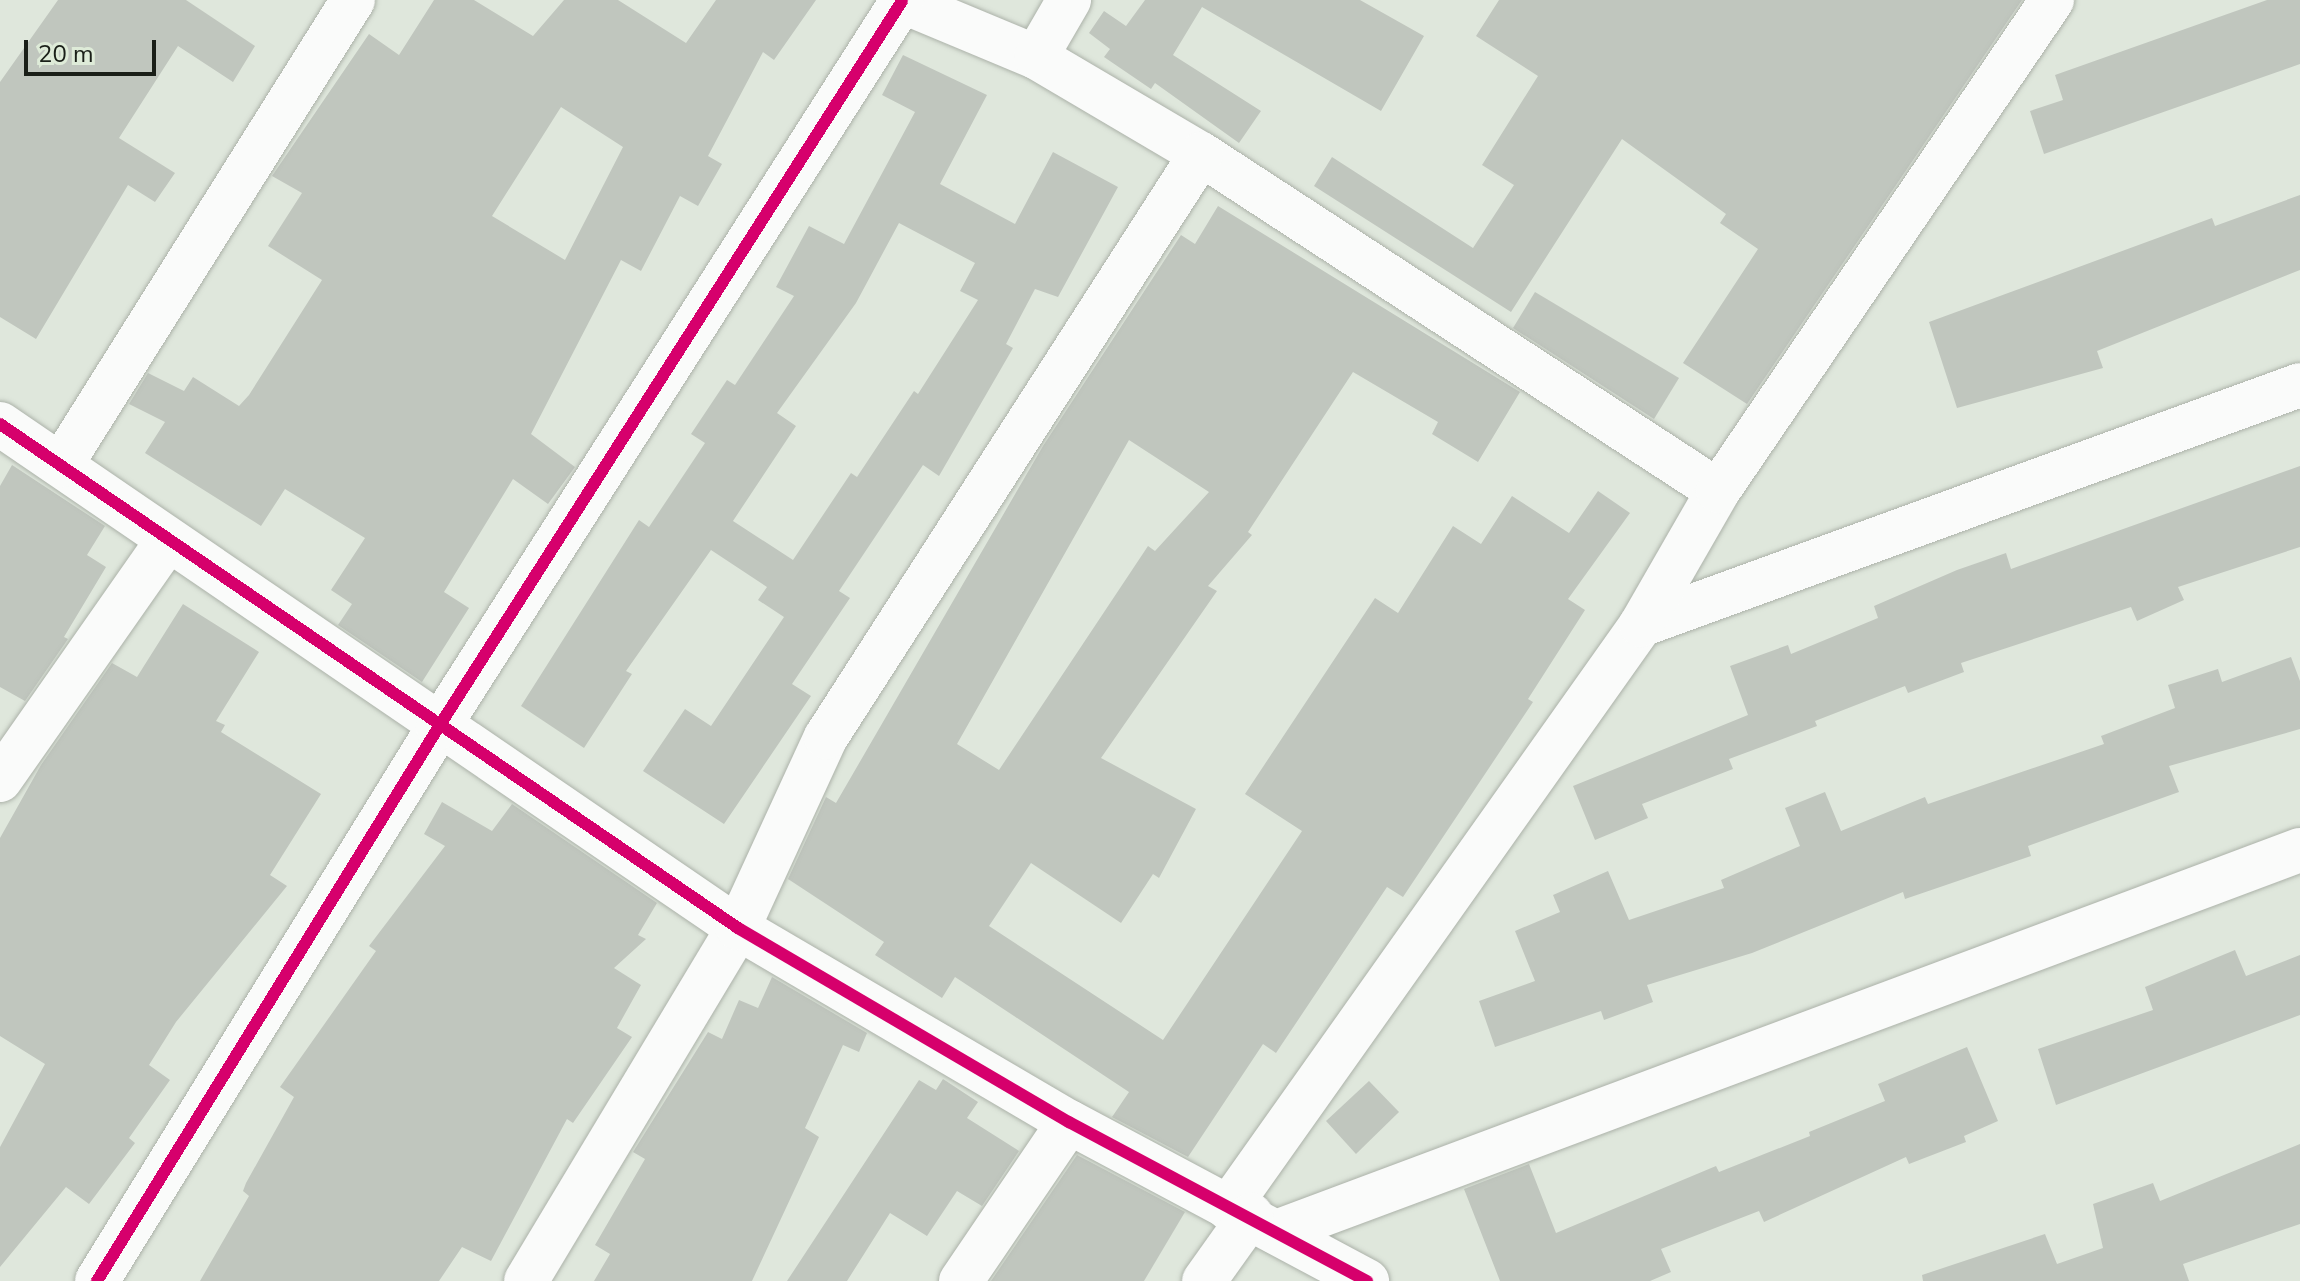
<!DOCTYPE html>
<style>
body{margin:0}
#map{position:relative;width:2300px;height:1281px;overflow:hidden;background:#dfe7dc;font-family:"Nunito Sans",sans-serif}
div>[style]{position:absolute}
[style*='--x']{left:calc(var(--x)*1px);top:calc(var(--y)*1px);width:calc(var(--w)*1px);rotate:calc(var(--a)*1deg)}
.building>*{inset:0;background:#c0c6be}
.roads{filter:drop-shadow(0 0 2px #acb2a9) drop-shadow(0 0 2px #acb2a9)}
.street>*{height:44px;margin:-22px;padding:0 22px;transform-origin:22px;border-radius:22px;background:#fafbfa}
.cycleway>*{height:12px;margin:-6px;padding:0 6px;transform-origin:6px;border-radius:6px;background:#d6006c}
span{translate:-50% -50%;white-space:nowrap;text-align:center;line-height:1.15;-webkit-text-stroke:6px #deebd8;paint-order:stroke}
.scale{position:absolute;left:24px;top:40px;width:132px;height:36px;box-sizing:border-box;border:4px solid #1a1f18;border-top:0;padding-left:10px;font-size:24px;line-height:28px;white-space:nowrap;color:#1a1f18;-webkit-text-stroke:6px #deebd8;paint-order:stroke}
</style>
<div id="map">
<div class="building">
<div style="clip-path:polygon(58px 0,186px 0,255px 46px,233px 82px,178px 46px,119px 138px,175px 173px,155px 202px,128px 185px,36px 339px,0 317px,0 82px)"></div>
<div style="clip-path:polygon(evenodd,434px 0,474px 0,533px 36px,564px 0,618px 0,686px 43px,716px 0,816px 0,774px 60px,763px 52px,708px 156px,722px 164px,698px 206px,680px 196px,641px 271px,621px 260px,531px 434px,575px 467px,548px 504px,513px 479px,444px 592px,469px 608px,422px 682px,338px 625px,352px 604px,331px 590px,365px 538px,285px 489px,261px 526px,145px 453px,165px 422px,129px 404px,148px 373px,184px 391px,193px 377px,239px 406px,249px 395px,322px 280px,268px 246px,302px 193px,272px 176px,369px 34px,399px 55px,434px 0,561px 107px,623px 147px,565px 260px,492px 216px,561px 107px)"></div>
<div style="clip-path:polygon(1145px 0,1360px 0,1424px 36px,1381px 111px,1202px 7px,1173px 55px,1261px 111px,1239px 143px,1155px 83px,1151px 89px,1104px 57px,1110px 49px,1089px 33px,1104px 11px,1126px 26px)"></div>
<div style="clip-path:polygon(1499px 0,2022px 0,1747px 404px,1683px 363px,1758px 249px,1720px 223px,1726px 214px,1622px 139px,1511px 312px,1314px 186px,1332px 157px,1473px 248px,1514px 185px,1482px 165px,1538px 76px,1476px 36px)"></div>
<div style="clip-path:polygon(2267px 0,2300px 0,2300px 64px,2044px 154px,2030px 111px,2063px 100px,2055px 75px)"></div>
<div style="clip-path:polygon(evenodd,903px 55px,987px 95px,940px 184px,1015px 224px,1053px 152px,1118px 187px,1058px 297px,1035px 289px,1006px 344px,1013px 348px,939px 476px,923px 465px,839px 591px,850px 598px,792px 684px,811px 696px,724px 824px,643px 771px,685px 709px,711px 726px,784px 617px,758px 600px,767px 587px,711px 550px,626px 671px,632px 674px,584px 748px,521px 706px,639px 520px,649px 527px,705px 443px,691px 434px,727px 380px,735px 385px,794px 296px,776px 287px,809px 226px,844px 244px,915px 112px,882px 95px,903px 55px,899px 223px,975px 263px,960px 291px,978px 300px,918px 394px,914px 391px,857px 477px,851px 473px,793px 560px,733px 521px,796px 426px,777px 413px,856px 303px,899px 223px)"></div>
<div style="clip-path:polygon(2300px 195px,2300px 270px,2097px 351px,2103px 368px,1957px 408px,1929px 322px,2212px 218px,2215px 226px)"></div>
<div style="clip-path:polygon(evenodd,1218px 206px,1520px 392px,1478px 462px,1432px 434px,1438px 422px,1353px 372px,1248px 532px,1252px 535px,1208px 586px,1217px 591px,1101px 758px,1196px 809px,1159px 878px,1153px 874px,1121px 923px,1031px 863px,989px 926px,1163px 1040px,1302px 831px,1245px 794px,1375px 598px,1398px 613px,1453px 526px,1481px 544px,1512px 496px,1569px 533px,1598px 491px,1630px 513px,1568px 599px,1585px 610px,1528px 699px,1533px 702px,1403px 897px,1387px 887px,1276px 1053px,1263px 1044px,1188px 1157px,1112px 1117px,1129px 1092px,955px 977px,942px 998px,875px 955px,884px 942px,788px 879px,826px 797px,836px 803px,1043px 446px,1181px 235px,1195px 244px,1218px 206px,1129px 440px,1209px 492px,1155px 551px,1148px 546px,999px 770px,957px 744px,1129px 440px)"></div>
<div style="clip-path:polygon(1535px 292px,1679px 378px,1654px 419px,1513px 328px)"></div>
<div style="clip-path:polygon(12px 465px,105px 526px,87px 555px,106px 567px,64px 637px,68px 639px,25px 701px,0 687px,0 486px)"></div>
<div style="clip-path:polygon(2300px 466px,2300px 547px,2178px 587px,2184px 600px,2137px 621px,2131px 607px,1961px 663px,1964px 672px,1908px 693px,1905px 686px,1815px 721px,1817px 726px,1729px 759px,1733px 769px,1642px 804px,1648px 818px,1595px 840px,1573px 786px,1748px 715px,1730px 666px,1788px 645px,1791px 654px,1878px 618px,1874px 606px,1957px 570px,2006px 553px,2011px 569px)"></div>
<div style="clip-path:polygon(183px 604px,259px 652px,216px 721px,225px 725px,221px 732px,321px 794px,270px 875px,287px 886px,176px 1022px,149px 1065px,170px 1080px,129px 1138px,135px 1143px,89px 1204px,66px 1187px,0 1267px,0 1147px,45px 1064px,0 1036px,0 838px,41px 765px,112px 663px,137px 677px)"></div>
<div style="clip-path:polygon(2291px 657px,2300px 681px,2300px 729px,2169px 766px,2179px 792px,2028px 846px,2031px 856px,1905px 899px,1903px 892px,1752px 953px,1647px 985px,1653px 1002px,1604px 1020px,1601px 1011px,1495px 1047px,1479px 1001px,1535px 981px,1515px 931px,1560px 912px,1553px 895px,1608px 871px,1629px 920px,1724px 888px,1721px 880px,1800px 846px,1785px 808px,1825px 792px,1841px 831px,1925px 797px,1928px 804px,2104px 744px,2101px 736px,2175px 708px,2168px 685px,2218px 669px,2222px 682px)"></div>
<div style="clip-path:polygon(442px 802px,492px 831px,512px 804px,657px 903px,638px 935px,646px 939px,614px 968px,641px 985px,617px 1028px,632px 1037px,573px 1123px,567px 1119px,491px 1261px,462px 1247px,439px 1281px,200px 1281px,249px 1196px,243px 1191px,246px 1183px,294px 1097px,280px 1087px,376px 951px,369px 946px,445px 846px,424px 834px)"></div>
<div style="clip-path:polygon(2235px 950px,2246px 976px,2300px 955px,2300px 1015px,2056px 1105px,2038px 1049px,2153px 1010px,2145px 987px)"></div>
<div style="clip-path:polygon(772px 977px,867px 1033px,859px 1052px,843px 1045px,805px 1128px,819px 1137px,752px 1281px,594px 1281px,610px 1254px,595px 1245px,645px 1159px,633px 1152px,708px 1032px,722px 1039px,739px 1000px,758px 1008px)"></div>
<div style="clip-path:polygon(1967px 1047px,1998px 1121px,1964px 1136px,1966px 1142px,1909px 1164px,1906px 1157px,1764px 1222px,1759px 1211px,1661px 1249px,1671px 1272px,1650px 1281px,1500px 1281px,1464px 1189px,1529px 1164px,1556px 1233px,1716px 1166px,1719px 1172px,1810px 1136px,1809px 1132px,1885px 1101px,1878px 1084px)"></div>
<div style="clip-path:polygon(943px 1079px,978px 1102px,967px 1118px,1019px 1151px,982px 1206px,957px 1191px,927px 1236px,890px 1213px,847px 1281px,787px 1281px,919px 1080px,936px 1090px)"></div>
<div style="clip-path:polygon(1369px 1081px,1399px 1112px,1356px 1154px,1326px 1121px)"></div>
<div style="clip-path:polygon(2300px 1144px,2300px 1224px,2183px 1264px,2189px 1281px,1923px 1281px,1922px 1275px,2045px 1234px,2057px 1264px,2103px 1248px,2093px 1204px,2153px 1183px,2160px 1201px)"></div>
<div style="clip-path:polygon(1077px 1155px,1185px 1212px,1144px 1281px,991px 1281px)"></div>
</div>
<div class="roads">
<div class="street">
<div style="--x:899;--y:0;--w:148;--a:22.6"></div>
<div style="--x:1036;--y:57;--w:191;--a:30.5"></div>
<div style="--x:1201;--y:154;--w:617;--a:33.1"></div>
<div style="--x:1036;--y:57;--w:66;--a:-59.9"></div>
<div style="--x:0;--y:424;--w:894;--a:34.33"></div>
<div style="--x:738;--y:928;--w:384;--a:30.4"></div>
<div style="--x:1069;--y:1122;--w:338;--a:28.1"></div>
<div style="--x:61;--y:465;--w:549;--a:-57.87"></div>
<div style="--x:1641;--y:625;--w:701;--a:-20.01"></div>
<div style="--x:0;--y:780;--w:293;--a:-55"></div>
<div style="--x:1228;--y:1208;--w:714;--a:-54.69"></div>
<div style="--x:1641;--y:625;--w:155;--a:-60.1"></div>
<div style="--x:1718;--y:491;--w:594;--a:-55.77"></div>
<div style="--x:1276;--y:1232;--w:1093;--a:-20.46"></div>
<div style="--x:97;--y:1281;--w:650;--a:-58.34"></div>
<div style="--x:438;--y:728;--w:862;--a:-57.45"></div>
<div style="--x:526;--y:1281;--w:412;--a:-59"></div>
<div style="--x:738;--y:928;--w:210;--a:-65.3"></div>
<div style="--x:826;--y:737;--w:693;--a:-57.25"></div>
<div style="--x:961;--y:1281;--w:192;--a:-55.8"></div>
<div style="--x:1204;--y:1281;--w:81;--a:-54.5"></div>
</div>
</div>
<div class="cycleway">
<div style="--x:0;--y:424;--w:894;--a:34.33"></div>
<div style="--x:738;--y:928;--w:384;--a:30.4"></div>
<div style="--x:1069;--y:1122;--w:338;--a:28.1"></div>
<div style="--x:97;--y:1281;--w:650;--a:-58.34"></div>
<div style="--x:438;--y:728;--w:862;--a:-57.45"></div>
</div>
<div class="scale">20 m</div>
</div>
